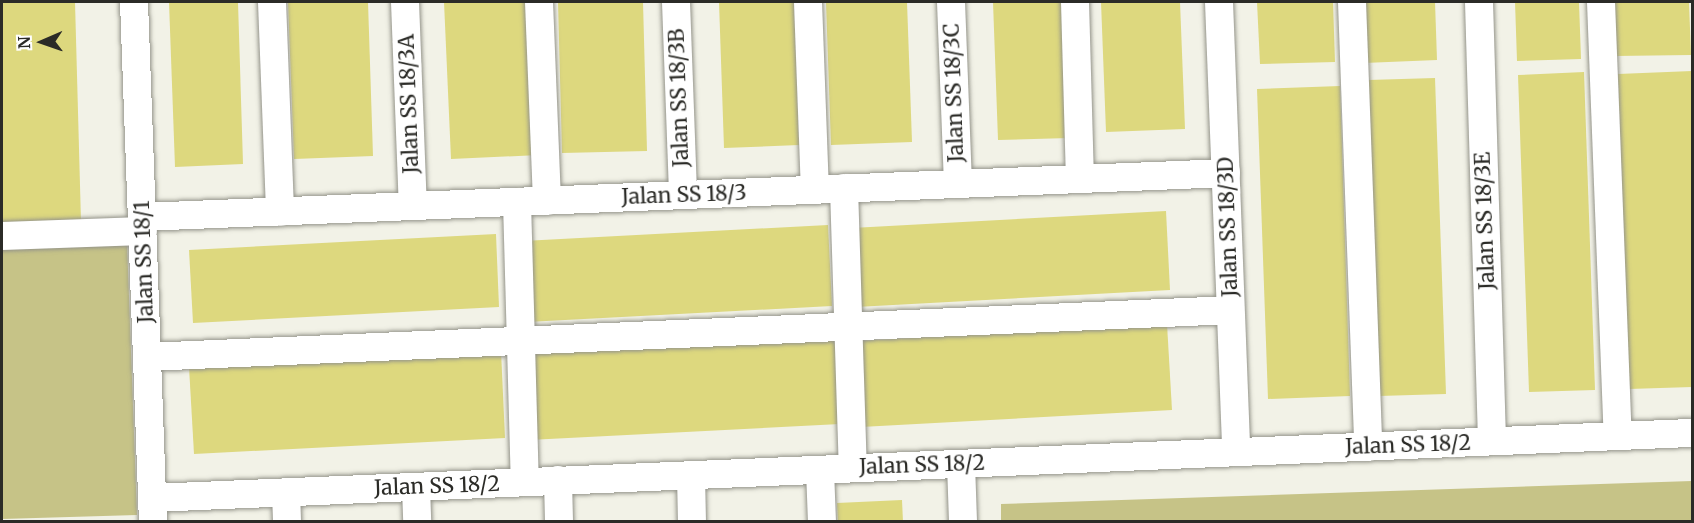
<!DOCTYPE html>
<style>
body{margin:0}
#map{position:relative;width:1694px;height:523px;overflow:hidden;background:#f2f2e7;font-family:Merriweather,serif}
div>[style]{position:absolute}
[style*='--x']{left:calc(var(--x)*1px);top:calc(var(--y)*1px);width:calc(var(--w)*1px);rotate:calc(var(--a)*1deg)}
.green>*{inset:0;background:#c6c387}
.building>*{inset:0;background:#ddd87e}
.roads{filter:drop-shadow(0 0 2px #94948a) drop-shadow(0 0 2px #94948a)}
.minor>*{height:28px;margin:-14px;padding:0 14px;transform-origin:14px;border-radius:14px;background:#fff}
span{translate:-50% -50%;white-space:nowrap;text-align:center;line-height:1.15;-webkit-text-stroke:4.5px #fff;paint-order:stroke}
.street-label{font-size:21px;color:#2b2b27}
.frame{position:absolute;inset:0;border:3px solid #2b2b27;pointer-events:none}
.north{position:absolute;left:12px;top:12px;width:60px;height:60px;-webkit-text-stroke:4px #fff;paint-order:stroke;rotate:268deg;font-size:16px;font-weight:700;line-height:24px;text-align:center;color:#2b2b27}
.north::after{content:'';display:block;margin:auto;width:21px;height:27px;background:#2b2b27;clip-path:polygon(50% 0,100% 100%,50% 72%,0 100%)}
</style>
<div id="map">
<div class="green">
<div style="clip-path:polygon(127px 242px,137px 515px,2px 519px,2px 247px)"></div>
<div style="clip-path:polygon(1692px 481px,1692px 521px,1001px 521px,1001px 504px)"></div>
</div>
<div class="building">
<div style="clip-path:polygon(2px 2px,75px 2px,81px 222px,2px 225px)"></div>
<div style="clip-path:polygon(169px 2px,238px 2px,243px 164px,175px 167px)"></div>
<div style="clip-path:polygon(288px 2px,368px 2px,373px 156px,294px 159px)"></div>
<div style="clip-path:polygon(444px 2px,532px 2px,539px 155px,451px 159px)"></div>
<div style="clip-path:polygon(558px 2px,643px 2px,647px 151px,562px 153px)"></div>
<div style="clip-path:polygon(719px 2px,794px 2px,799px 145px,724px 148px)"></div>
<div style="clip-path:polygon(826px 2px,907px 2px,912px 142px,831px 145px)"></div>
<div style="clip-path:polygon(993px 2px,1064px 2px,1069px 138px,998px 140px)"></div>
<div style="clip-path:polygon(1101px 2px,1180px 2px,1185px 129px,1106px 132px)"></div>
<div style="clip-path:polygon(1257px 2px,1333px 2px,1335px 62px,1260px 64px)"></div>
<div style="clip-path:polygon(1362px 2px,1435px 2px,1437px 60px,1364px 63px)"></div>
<div style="clip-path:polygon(1515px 2px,1579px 2px,1581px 59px,1517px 61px)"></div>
<div style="clip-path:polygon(1614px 2px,1689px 2px,1691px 55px,1615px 56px)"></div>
<div style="clip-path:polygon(1692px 71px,1692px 387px,1629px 389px,1618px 74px)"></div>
<div style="clip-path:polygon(1584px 72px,1595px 390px,1529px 392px,1518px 75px)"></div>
<div style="clip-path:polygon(1435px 78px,1446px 394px,1379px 396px,1368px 80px)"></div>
<div style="clip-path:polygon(1340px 86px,1350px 396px,1268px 399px,1257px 89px)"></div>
<div style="clip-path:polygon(1166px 211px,1170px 290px,856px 307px,852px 228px)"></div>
<div style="clip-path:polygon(828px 225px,832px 306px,527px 322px,523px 241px)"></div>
<div style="clip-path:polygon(496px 234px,499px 307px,193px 323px,189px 250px)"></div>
<div style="clip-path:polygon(1167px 324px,1172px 410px,861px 427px,856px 341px)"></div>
<div style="clip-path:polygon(835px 338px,840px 424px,529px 440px,525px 354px)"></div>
<div style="clip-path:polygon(501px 351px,505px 438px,194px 454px,189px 367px)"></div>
<div style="clip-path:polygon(902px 500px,903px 522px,838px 522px,837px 503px)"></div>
</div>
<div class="roads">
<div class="minor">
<div style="--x:134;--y:2;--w:520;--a:87.91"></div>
<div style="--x:272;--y:2;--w:210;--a:87.8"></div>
<div style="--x:405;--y:2;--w:204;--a:87.8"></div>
<div style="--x:539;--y:2;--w:199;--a:87.7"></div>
<div style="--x:676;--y:2;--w:193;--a:87.9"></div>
<div style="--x:808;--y:2;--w:187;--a:87.9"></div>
<div style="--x:951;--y:2;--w:182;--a:87.8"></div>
<div style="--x:1075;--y:2;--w:177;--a:88.4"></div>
<div style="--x:1219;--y:2;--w:450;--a:87.8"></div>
<div style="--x:1352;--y:2;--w:445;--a:87.9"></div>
<div style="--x:1479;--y:2;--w:439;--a:88.3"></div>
<div style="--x:1601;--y:2;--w:434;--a:87.8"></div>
<div style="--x:844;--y:188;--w:280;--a:88.2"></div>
<div style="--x:517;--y:202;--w:280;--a:88.4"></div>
<div style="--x:142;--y:217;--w:1085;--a:-2.32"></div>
<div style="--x:2;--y:236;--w:141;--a:-2"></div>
<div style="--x:147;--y:357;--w:1084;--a:-2.48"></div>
<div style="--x:961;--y:464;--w:58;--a:88"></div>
<div style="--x:820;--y:470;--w:52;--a:87.8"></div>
<div style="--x:691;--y:475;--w:47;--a:88.8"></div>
<div style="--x:558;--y:480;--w:42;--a:88.6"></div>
<div style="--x:416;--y:487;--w:35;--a:88"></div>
<div style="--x:286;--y:492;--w:30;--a:88"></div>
<div style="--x:152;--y:498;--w:1541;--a:-2.42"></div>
</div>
</div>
<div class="street-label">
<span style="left:954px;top:93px;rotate:-92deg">Jalan SS 18/3C</span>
<span style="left:679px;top:98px;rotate:-92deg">Jalan SS 18/3B</span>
<span style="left:409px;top:104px;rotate:-92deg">Jalan SS 18/3A</span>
<span style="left:684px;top:195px;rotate:-2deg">Jalan SS 18/3</span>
<span style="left:1485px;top:221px;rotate:-92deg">Jalan SS 18/3E</span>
<span style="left:1228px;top:227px;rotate:-92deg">Jalan SS 18/3D</span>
<span style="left:144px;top:262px;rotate:-92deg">Jalan SS 18/1</span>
<span style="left:1408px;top:445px;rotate:-2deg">Jalan SS 18/2</span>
<span style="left:922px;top:465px;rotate:-2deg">Jalan SS 18/2</span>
<span style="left:437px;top:486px;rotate:-2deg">Jalan SS 18/2</span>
</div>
<div class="frame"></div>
<div class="north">N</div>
</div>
